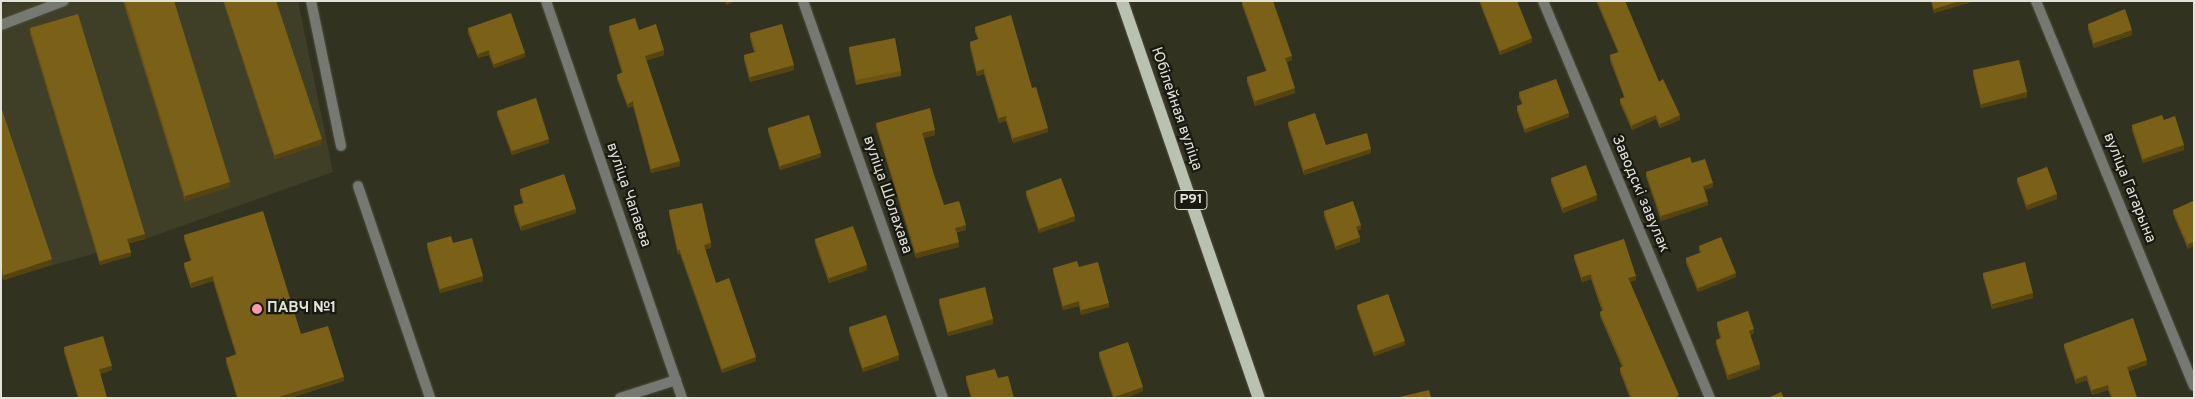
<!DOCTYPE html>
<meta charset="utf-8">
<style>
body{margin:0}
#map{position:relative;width:2195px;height:399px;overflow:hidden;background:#323221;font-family:Overpass,sans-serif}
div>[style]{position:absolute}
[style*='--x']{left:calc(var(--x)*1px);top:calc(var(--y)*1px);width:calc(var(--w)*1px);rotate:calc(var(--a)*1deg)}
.built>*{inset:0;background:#3f3f28}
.roads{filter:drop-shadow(0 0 1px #4e4e3e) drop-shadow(0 0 1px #4e4e3e)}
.minor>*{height:10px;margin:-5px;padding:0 5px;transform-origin:5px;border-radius:5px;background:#757971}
.primary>*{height:12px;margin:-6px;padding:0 6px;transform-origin:6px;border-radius:6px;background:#b9c1b1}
.wall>*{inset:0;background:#6a5314}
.shaded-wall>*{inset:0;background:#564410}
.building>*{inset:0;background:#7b6117}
.dots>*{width:14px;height:14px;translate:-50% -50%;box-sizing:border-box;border:2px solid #191912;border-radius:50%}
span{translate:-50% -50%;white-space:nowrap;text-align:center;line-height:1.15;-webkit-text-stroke:4.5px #191912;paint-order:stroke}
.shield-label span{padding:1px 4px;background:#191912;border:1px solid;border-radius:4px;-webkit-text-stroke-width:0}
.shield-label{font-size:14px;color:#e2e3d8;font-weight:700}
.street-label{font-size:15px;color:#e2e3d8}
.poi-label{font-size:15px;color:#e2e3d8;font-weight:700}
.left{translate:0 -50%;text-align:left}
.frame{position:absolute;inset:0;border:2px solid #e2e3d8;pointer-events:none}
</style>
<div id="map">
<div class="built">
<div style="clip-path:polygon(13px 1px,298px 1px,333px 172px,145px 239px,1px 280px,1px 5px)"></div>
</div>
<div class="roads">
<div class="minor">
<div style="--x:311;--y:1;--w:148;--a:78.3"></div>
<div style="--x:546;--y:1;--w:420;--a:71.1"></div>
<div style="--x:803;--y:1;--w:421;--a:70.6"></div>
<div style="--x:1543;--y:1;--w:431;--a:67.2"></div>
<div style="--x:2036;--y:1;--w:416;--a:67.7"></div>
<div style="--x:1;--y:25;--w:67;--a:-20.9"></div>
<div style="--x:358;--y:186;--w:224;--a:71.2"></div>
<div style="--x:620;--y:398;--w:59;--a:-17.8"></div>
</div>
<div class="primary">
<div style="--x:1122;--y:1;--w:420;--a:71"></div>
</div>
</div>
<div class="wall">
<div style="clip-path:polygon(123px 1px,174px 1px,230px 187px,185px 201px)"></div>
<div style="clip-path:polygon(223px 1px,276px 1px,322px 144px,275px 159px)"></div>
<div style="clip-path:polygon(1242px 1px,1292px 60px,1287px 62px,1295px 93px,1255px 106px,1247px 82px,1247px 77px,1266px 71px,1242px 5px)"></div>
<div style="clip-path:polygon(1479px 1px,1517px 1px,1532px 42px,1500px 55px)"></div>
<div style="clip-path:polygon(1596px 1px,1625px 1px,1659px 82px,1680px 120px,1660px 128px,1656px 119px,1632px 130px,1620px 103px,1620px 99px,1624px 97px,1610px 60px,1610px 55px,1618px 52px)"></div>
<div style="clip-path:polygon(1931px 1px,1975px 1px,1934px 13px)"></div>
<div style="clip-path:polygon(2088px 24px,2132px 35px,2094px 48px,2088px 29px)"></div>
<div style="clip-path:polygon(609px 26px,639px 30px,664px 55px,646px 60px,680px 166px,651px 173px,633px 106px,628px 108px,617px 79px,617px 75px,622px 73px,609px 31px)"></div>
<div style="clip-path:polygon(975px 27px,1032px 88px,1048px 132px,1013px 143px,1006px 121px,999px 123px,984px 74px,977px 76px,970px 47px,970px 42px,978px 39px,975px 32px)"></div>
<div style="clip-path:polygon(30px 28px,145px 239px,129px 243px,131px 256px,100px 265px,30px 33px)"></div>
<div style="clip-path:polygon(468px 28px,525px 57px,494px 68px,489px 55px,478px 58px,468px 33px)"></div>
<div style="clip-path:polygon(750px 33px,794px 70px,750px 82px,744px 60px,744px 55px,754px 52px,750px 38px)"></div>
<div style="clip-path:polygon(849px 47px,901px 71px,901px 76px,856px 85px,849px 52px)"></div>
<div style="clip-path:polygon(1973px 70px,2027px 97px,1981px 108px,1973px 75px)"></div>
<div style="clip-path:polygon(1519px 92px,1569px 117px,1525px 133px,1517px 111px,1517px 106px,1522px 104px,1519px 97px)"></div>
<div style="clip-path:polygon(1px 107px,52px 264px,4px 280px,1px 271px)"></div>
<div style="clip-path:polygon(497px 111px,549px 143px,512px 155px,497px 115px)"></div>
<div style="clip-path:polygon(2164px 120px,2184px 150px,2143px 163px,2132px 130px,2132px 125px)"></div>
<div style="clip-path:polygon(1288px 122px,1326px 145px,1371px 153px,1304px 175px,1288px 126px)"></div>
<div style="clip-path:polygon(876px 123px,935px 135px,924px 138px,933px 172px,944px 205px,966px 230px,957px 232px,959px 247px,916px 258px,876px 127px)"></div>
<div style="clip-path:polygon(768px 128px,821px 157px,780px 170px,768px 132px)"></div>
<div style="clip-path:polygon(1692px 163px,1713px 187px,1704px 190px,1708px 205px,1661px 221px,1646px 176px,1646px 172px)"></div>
<div style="clip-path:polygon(1551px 178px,1597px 200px,1563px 213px,1551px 182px)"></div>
<div style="clip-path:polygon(2017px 178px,2057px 199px,2027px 210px,2017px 182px)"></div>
<div style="clip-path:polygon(520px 189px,576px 213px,521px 231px,514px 211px,514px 206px,523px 203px,520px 194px)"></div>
<div style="clip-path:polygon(1026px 191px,1075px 221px,1039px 233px,1026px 195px)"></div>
<div style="clip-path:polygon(2194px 203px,2188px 249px,2173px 214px,2173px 210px)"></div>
<div style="clip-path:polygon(669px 210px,711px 248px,705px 249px,716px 283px,756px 361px,722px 373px,680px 254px,678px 255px,669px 214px)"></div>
<div style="clip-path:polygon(1324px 211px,1361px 229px,1357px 231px,1360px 242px,1336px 250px,1324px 216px)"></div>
<div style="clip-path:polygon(184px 235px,301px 334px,344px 381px,290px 398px,237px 398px,226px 362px,226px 358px,236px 355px,213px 281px,191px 288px,184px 267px,184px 263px,191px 261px,184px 239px)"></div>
<div style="clip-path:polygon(815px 239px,867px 270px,829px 283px,815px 243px)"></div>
<div style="clip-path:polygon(427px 243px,483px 281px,440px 293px,427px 248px)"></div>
<div style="clip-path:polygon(1699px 246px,1736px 277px,1698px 292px,1686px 263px,1686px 258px,1700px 253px,1699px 250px)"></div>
<div style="clip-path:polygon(1574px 255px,1636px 280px,1630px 282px,1679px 398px,1630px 398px,1620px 372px,1620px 368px,1622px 367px,1600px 316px,1600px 312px,1602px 311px,1591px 279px,1582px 282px,1574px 259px)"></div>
<div style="clip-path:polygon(1079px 267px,1109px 307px,1081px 315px,1079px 306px,1063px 310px,1053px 272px,1053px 268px)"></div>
<div style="clip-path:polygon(1983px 273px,2033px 298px,1992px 309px,1983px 277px)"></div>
<div style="clip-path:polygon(939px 299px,993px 324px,948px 336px,939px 304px)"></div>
<div style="clip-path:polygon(1357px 305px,1405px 345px,1374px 356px,1357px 309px)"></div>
<div style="clip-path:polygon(1717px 322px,1754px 333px,1750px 335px,1760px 369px,1728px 380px,1716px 344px,1716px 340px,1720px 338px,1717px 326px)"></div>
<div style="clip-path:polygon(849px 327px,899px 360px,863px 372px,849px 332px)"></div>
<div style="clip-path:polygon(2064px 344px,2147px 365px,2128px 371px,2137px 398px,2111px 398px,2108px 390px,2092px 395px,2087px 380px,2076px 384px,2064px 348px)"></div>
<div style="clip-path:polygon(64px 347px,112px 370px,100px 374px,107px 398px,78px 398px,64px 352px)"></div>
<div style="clip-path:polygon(1099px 352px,1143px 391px,1125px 398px,1113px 398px,1099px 357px)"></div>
<div style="clip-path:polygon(966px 376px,998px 378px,1014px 398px,971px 398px,966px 381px)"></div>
</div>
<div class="shaded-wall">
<div style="clip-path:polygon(726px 1px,736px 1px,726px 5px)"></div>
<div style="clip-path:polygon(1960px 1px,1975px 1px,1934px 13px,1934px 9px)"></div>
<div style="clip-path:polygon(2132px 30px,2132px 35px,2094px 48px,2094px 43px)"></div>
<div style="clip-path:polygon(1532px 38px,1532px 42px,1500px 55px,1500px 51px)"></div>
<div style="clip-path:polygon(489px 50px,489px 55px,478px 58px,478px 54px)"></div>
<div style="clip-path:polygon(664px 50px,664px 55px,645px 61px,645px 56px)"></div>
<div style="clip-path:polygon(525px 53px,525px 57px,494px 68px,494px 64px)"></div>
<div style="clip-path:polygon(1292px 56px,1292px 60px,1285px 63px,1285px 58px)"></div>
<div style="clip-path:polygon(794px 65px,794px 70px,750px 82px,750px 77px)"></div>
<div style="clip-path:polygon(984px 69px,984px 74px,977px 76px,977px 71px)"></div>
<div style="clip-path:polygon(1295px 88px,1295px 93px,1255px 106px,1255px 101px)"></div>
<div style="clip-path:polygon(2027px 92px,2027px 97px,1981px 108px,1981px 104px)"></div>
<div style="clip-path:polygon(633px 101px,633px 106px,628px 108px,628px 104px)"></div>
<div style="clip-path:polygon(1569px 113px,1569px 117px,1525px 133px,1525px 129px)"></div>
<div style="clip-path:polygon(1656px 115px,1656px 119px,1632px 130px,1632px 125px)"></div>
<div style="clip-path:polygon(1680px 115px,1680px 120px,1660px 128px,1660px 124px)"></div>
<div style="clip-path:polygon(1006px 116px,1006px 121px,999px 123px,999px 118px)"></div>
<div style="clip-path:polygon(1048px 128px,1048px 132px,1013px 143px,1013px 138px)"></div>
<div style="clip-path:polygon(935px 130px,935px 135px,922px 138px,922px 133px)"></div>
<div style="clip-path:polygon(322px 139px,322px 144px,275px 159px,275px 155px)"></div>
<div style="clip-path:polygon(549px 139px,549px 143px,512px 155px,512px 151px)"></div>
<div style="clip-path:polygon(2184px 145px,2184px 150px,2143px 163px,2143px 159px)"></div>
<div style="clip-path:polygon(1371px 149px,1371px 153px,1304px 175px,1304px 170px)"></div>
<div style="clip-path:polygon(821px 153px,821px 157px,780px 170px,780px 166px)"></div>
<div style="clip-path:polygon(680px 161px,680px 166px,651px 173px,651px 169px)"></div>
<div style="clip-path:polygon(230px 182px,230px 187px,185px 201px,185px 196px)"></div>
<div style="clip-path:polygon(1713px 183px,1713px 187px,1703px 191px,1703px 186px)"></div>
<div style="clip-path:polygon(2057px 194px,2057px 199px,2027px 210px,2027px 205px)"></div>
<div style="clip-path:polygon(1597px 195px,1597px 200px,1563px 213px,1563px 208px)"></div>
<div style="clip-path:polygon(1708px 201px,1708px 205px,1661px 221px,1661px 216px)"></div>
<div style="clip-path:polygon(576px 209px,576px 213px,521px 231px,521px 226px)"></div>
<div style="clip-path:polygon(1075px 216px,1075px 221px,1039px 233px,1039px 229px)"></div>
<div style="clip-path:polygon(966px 225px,966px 230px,955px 232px,955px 228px)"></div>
<div style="clip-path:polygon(1361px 225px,1361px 229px,1356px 231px,1356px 227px)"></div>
<div style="clip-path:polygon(145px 234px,145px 239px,127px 244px,127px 239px)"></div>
<div style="clip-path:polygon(1360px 237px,1360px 242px,1336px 250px,1336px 246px)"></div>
<div style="clip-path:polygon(959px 242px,959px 247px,916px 258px,916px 253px)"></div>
<div style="clip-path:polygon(2194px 242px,2194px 246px,2188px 249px,2188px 244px)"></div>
<div style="clip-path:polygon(711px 243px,711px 248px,704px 249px,704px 245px)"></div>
<div style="clip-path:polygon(678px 250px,680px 250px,680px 254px,678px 255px)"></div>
<div style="clip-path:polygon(131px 252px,131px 256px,100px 265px,100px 261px)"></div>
<div style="clip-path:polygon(52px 259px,52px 264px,4px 280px,4px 275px)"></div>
<div style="clip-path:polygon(867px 265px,867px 270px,829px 283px,829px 278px)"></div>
<div style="clip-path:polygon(1736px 273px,1736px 277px,1698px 292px,1698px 288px)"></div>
<div style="clip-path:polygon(1591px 274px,1591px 279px,1582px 282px,1582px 277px)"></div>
<div style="clip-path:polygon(213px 276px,213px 281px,191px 288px,191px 283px)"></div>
<div style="clip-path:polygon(483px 276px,483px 281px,440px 293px,440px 289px)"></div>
<div style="clip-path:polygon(1636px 276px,1636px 280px,1628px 283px,1628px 278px)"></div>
<div style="clip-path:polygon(2033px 293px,2033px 298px,1992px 309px,1992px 304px)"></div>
<div style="clip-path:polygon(1079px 301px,1079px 306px,1063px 310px,1063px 306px)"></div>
<div style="clip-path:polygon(1109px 303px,1109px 307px,1081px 315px,1081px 310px)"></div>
<div style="clip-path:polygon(993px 319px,993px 324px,948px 336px,948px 332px)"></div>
<div style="clip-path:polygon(1754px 329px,1754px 333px,1749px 335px,1749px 331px)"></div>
<div style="clip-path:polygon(1405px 341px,1405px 345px,1374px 356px,1374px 352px)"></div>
<div style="clip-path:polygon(899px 355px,899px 360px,863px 372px,863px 368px)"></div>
<div style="clip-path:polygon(756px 357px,756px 361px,722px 373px,722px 369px)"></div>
<div style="clip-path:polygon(2147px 360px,2147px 365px,2127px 372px,2127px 367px)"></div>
<div style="clip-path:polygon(1760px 364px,1760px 369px,1728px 380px,1728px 375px)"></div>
<div style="clip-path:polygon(112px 366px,112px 370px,99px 374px,99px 369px)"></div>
<div style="clip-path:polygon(2087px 375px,2087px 380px,2076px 384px,2076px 379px)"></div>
<div style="clip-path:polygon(344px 377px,344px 381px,290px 398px,275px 398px)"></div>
<div style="clip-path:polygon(2108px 385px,2108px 390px,2092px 395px,2092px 390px)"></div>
<div style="clip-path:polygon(1143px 387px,1143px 391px,1125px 398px,1114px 398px,1114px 397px)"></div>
</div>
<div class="building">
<div style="clip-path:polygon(125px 1px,174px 1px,230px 182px,185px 196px)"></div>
<div style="clip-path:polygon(224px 1px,276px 1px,322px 139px,275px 155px)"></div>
<div style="clip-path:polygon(1242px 1px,1273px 1px,1292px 56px,1285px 58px,1295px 88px,1255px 101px,1247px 77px,1267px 71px)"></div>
<div style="clip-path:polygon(1480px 1px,1517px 1px,1532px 38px,1500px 51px)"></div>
<div style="clip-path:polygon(1598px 1px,1625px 1px,1659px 82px,1663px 79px,1680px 115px,1660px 124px,1656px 115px,1632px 125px,1620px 99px,1625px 97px,1610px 55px,1619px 52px)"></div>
<div style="clip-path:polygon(1932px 1px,1960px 1px,1934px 9px)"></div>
<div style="clip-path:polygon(2125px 9px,2132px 30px,2094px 43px,2088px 24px)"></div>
<div style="clip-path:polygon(511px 13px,525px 53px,494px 64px,489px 50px,478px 54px,468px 28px)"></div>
<div style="clip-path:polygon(78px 14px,145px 234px,127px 239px,131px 252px,100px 261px,30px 28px)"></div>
<div style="clip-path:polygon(1011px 15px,1032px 88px,1036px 87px,1048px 128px,1013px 138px,1006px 116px,999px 118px,984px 69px,977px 71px,970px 42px,979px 39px,975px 27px)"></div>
<div style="clip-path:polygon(635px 18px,639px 30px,656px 24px,664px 50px,645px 56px,680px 161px,651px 169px,633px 101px,628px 104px,617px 75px,623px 72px,609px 26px)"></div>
<div style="clip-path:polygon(782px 24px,794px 65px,750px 77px,744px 55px,756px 52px,750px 33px)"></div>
<div style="clip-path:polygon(895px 38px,901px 71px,856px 80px,849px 47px)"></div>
<div style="clip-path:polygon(2019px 60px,2027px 92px,1981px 104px,1973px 70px)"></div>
<div style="clip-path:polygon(1556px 79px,1569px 113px,1525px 129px,1517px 106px,1523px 104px,1519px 92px)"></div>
<div style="clip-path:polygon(536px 98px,549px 139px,512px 151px,497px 111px)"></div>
<div style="clip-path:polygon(1px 107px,52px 259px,4px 275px,1px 266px)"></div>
<div style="clip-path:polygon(930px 108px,935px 130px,922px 133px,933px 172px,944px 205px,959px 201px,966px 225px,955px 228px,959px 242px,916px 253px,876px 123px)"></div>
<div style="clip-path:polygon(1315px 113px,1326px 145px,1367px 133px,1371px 149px,1304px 170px,1288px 122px)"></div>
<div style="clip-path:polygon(809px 115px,821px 153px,780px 166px,768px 128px)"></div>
<div style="clip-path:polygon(2162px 115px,2164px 120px,2175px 116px,2184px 145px,2143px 159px,2132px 125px)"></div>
<div style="clip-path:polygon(1690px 157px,1692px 163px,1705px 159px,1713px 183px,1703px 186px,1708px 201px,1661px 216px,1646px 172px)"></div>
<div style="clip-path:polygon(1586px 165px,1597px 195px,1563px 208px,1551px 178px)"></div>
<div style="clip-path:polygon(2047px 167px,2057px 194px,2027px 205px,2017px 178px)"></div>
<div style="clip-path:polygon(564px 174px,576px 209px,521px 226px,514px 206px,524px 203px,520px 189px)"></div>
<div style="clip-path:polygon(1061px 178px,1075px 216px,1039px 229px,1026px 191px)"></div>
<div style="clip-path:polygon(1353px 201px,1361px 225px,1356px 227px,1360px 237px,1336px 246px,1324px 211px)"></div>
<div style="clip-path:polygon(2193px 201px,2194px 203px,2194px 242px,2188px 244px,2173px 210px)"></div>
<div style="clip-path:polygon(702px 203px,711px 243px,704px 245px,716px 283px,729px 278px,756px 357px,722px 369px,680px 250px,678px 250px,669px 210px)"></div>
<div style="clip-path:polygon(263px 211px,301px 334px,328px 326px,344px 377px,275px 398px,238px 398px,226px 358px,237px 354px,213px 276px,191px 283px,184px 263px,192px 260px,184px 235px)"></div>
<div style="clip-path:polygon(853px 226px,867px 265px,829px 278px,815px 239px)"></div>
<div style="clip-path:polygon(451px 236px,453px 243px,472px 238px,483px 276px,440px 289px,427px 243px)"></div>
<div style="clip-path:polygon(1721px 237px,1736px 273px,1698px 288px,1686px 258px,1702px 252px,1699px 246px)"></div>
<div style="clip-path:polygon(1624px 239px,1636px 276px,1628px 278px,1679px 395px,1673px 398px,1632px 398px,1620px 368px,1624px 366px,1600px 312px,1604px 310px,1591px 274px,1582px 277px,1574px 255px)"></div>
<div style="clip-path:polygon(1077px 261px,1079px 267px,1098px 262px,1109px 303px,1081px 310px,1079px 301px,1063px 306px,1053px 268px)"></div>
<div style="clip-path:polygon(2025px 262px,2033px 293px,1992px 304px,1983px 273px)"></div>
<div style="clip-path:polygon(985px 287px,993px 319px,948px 332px,939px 299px)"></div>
<div style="clip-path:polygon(1388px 294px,1405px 341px,1374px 352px,1357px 305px)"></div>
<div style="clip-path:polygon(1748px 311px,1754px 329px,1749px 331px,1760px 364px,1728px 375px,1716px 340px,1722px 338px,1717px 322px)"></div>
<div style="clip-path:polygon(886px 315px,899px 355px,863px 368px,849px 327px)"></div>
<div style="clip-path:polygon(2133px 318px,2147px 360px,2127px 367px,2137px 398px,2113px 398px,2108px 385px,2092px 390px,2087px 375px,2076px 379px,2064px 344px)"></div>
<div style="clip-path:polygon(103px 336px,112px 366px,99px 369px,107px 398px,79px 398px,64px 347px)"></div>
<div style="clip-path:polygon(1128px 342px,1143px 387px,1114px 397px,1099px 352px)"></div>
<div style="clip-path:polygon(995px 369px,998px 378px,1008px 376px,1014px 398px,972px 398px,966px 376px)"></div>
<div style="clip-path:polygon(1429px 390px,1431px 398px,1395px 398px)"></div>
<div style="clip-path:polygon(1781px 392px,1784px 398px,1768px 398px)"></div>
</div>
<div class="dots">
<div style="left:257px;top:309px;background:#f29aae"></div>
</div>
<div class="shield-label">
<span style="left:1191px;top:200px">Р91</span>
</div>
<div class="street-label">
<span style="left:1176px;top:109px;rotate:71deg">Юбілейная вуліца</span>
<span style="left:2129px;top:188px;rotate:68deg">вуліца Гагарына</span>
<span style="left:1640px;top:194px;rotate:67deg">Заводскі завулак</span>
<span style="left:628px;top:195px;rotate:71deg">вуліца Чапаева</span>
<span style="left:887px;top:195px;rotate:71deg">вуліца Шолахава</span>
</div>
<div class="poi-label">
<span class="left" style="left:267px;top:309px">ПАВЧ №1</span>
</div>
<div class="frame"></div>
</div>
